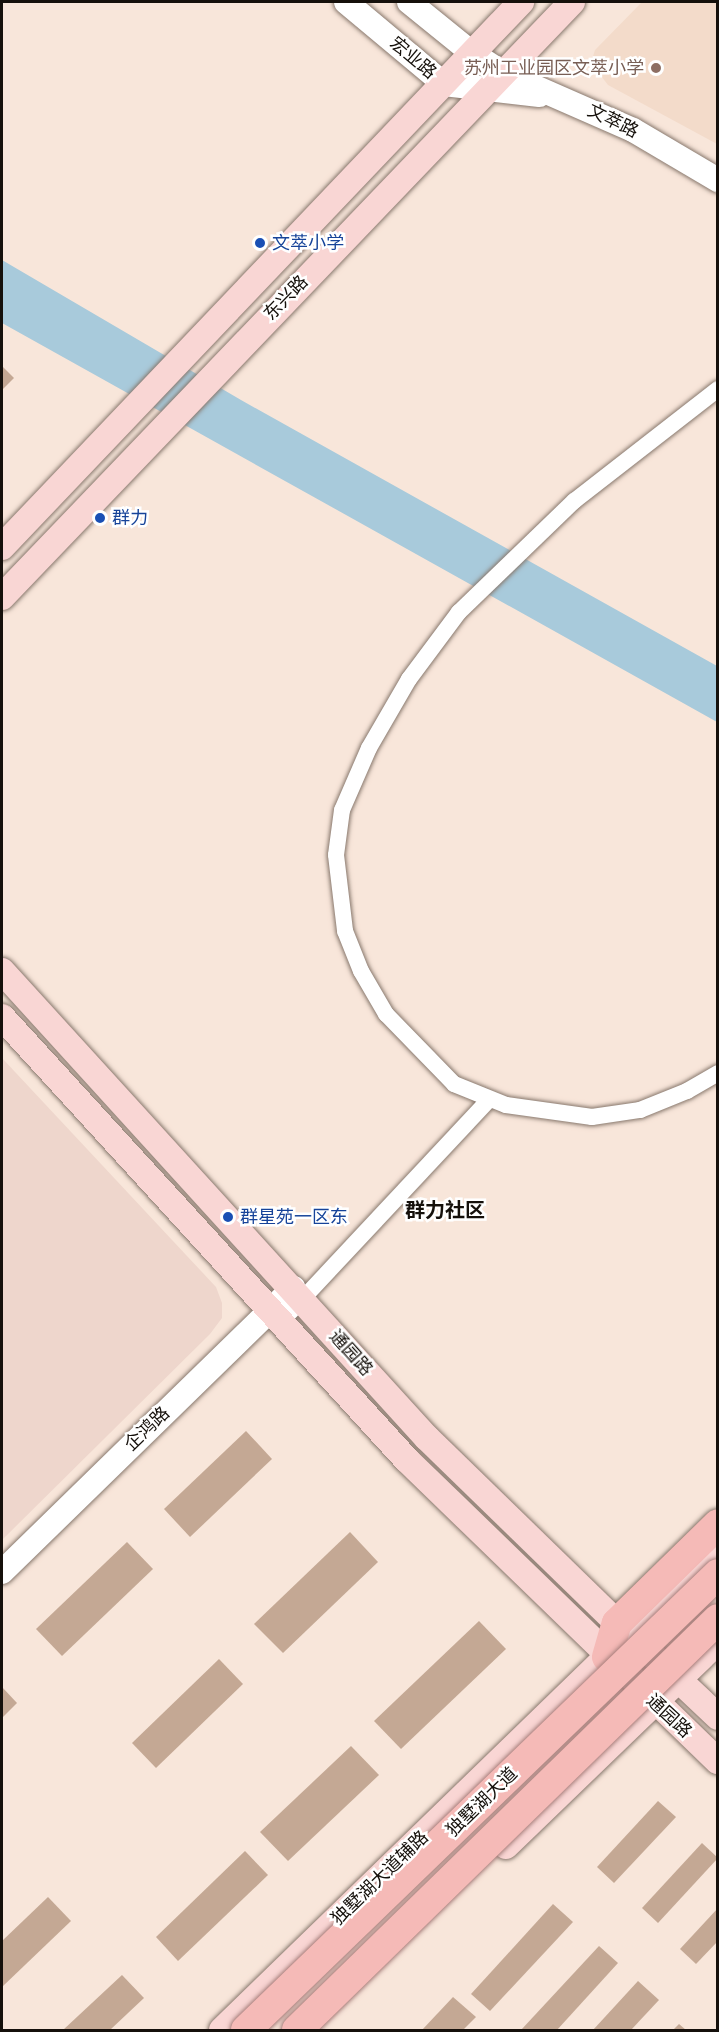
<!DOCTYPE html>
<meta charset="utf-8">
<style>
body{margin:0}
#map{position:relative;width:719px;height:2032px;overflow:hidden;background:#f8e6da;font-family:"Fira Sans","Noto Sans SC",sans-serif}
div>[style]{position:absolute}
[style*='--x']{left:calc(var(--x)*1px);top:calc(var(--y)*1px);width:calc(var(--w)*1px);rotate:calc(var(--a)*1deg)}
.built>*{inset:0;background:#f3dbca}
.industrial>*{inset:0;background:#eed6cc}
.water>*{inset:0;background:#a8cadb}
.building>*{inset:0;background:#c4a894}
.roads{filter:drop-shadow(0 0 2px #88786d) drop-shadow(0 0 2px #88786d)}
.street>*{height:16px;margin:-8px;padding:0 8px;transform-origin:8px;border-radius:8px;background:#fff}
.secondary>*{height:24px;margin:-12px;padding:0 12px;transform-origin:12px;border-radius:12px;background:#fff}
.primary>*{height:26px;margin:-13px;padding:0 13px;transform-origin:13px;border-radius:13px;background:#f9d6d4}
.highway>*{height:30px;margin:-15px;padding:0 15px;transform-origin:15px;border-radius:15px;background:#f5bab7}
.bridges{filter:drop-shadow(0 0 2px #a77e7b) drop-shadow(0 0 2px #a77e7b)}
.highway-bridge>*{height:30px;margin:-15px;padding:0 15px;transform-origin:15px;border-radius:15px;background:#f5bab7}
.dots>*{width:16px;height:16px;translate:-50% -50%;box-sizing:border-box;border:3px solid #fff;border-radius:50%}
span{translate:-50% -50%;white-space:nowrap;text-align:center;line-height:1.15;-webkit-text-stroke:5px #fff;paint-order:stroke}
.street-label{font-size:18px;color:#15100b}
.education-label{font-size:18px;color:#785e54}
.right{translate:-100% -50%;text-align:right}
.transit-label{font-size:18px;color:#164399}
.left{translate:0 -50%;text-align:left}
.neighbourhood-label{font-size:20px;color:#15100b;font-weight:700}
.frame{position:absolute;inset:0;border:3px solid #15100b;pointer-events:none}
</style>
<div id="map">
<div class="built">
<div style="clip-path:polygon(642px 2px,717px 2px,717px 144px,608px 85px,591px 63px,595px 50px)"></div>
</div>
<div class="industrial">
<div style="clip-path:polygon(2px 1058px,216px 1287px,222px 1303px,222px 1318px,210px 1334px,2px 1540px)"></div>
</div>
<div class="water">
<div style="clip-path:polygon(2px 260px,241px 400px,717px 666px,717px 722px,2px 323px)"></div>
</div>
<div class="building">
<div style="clip-path:polygon(2px 366px,14px 378px,2px 390px)"></div>
<div style="clip-path:polygon(246px 1431px,272px 1459px,190px 1537px,164px 1509px)"></div>
<div style="clip-path:polygon(350px 1532px,378px 1562px,283px 1653px,254px 1624px)"></div>
<div style="clip-path:polygon(127px 1542px,153px 1569px,62px 1656px,36px 1629px)"></div>
<div style="clip-path:polygon(479px 1621px,506px 1649px,401px 1749px,374px 1721px)"></div>
<div style="clip-path:polygon(219px 1659px,243px 1684px,156px 1768px,132px 1743px)"></div>
<div style="clip-path:polygon(2px 1687px,17px 1703px,2px 1718px)"></div>
<div style="clip-path:polygon(351px 1746px,379px 1775px,288px 1861px,260px 1832px)"></div>
<div style="clip-path:polygon(658px 1801px,676px 1817px,614px 1883px,597px 1867px)"></div>
<div style="clip-path:polygon(702px 1843px,718px 1858px,658px 1923px,642px 1908px)"></div>
<div style="clip-path:polygon(245px 1851px,268px 1875px,178px 1961px,156px 1937px)"></div>
<div style="clip-path:polygon(48px 1897px,71px 1921px,2px 1987px,2px 1941px)"></div>
<div style="clip-path:polygon(553px 1904px,573px 1922px,490px 2011px,471px 1994px)"></div>
<div style="clip-path:polygon(718px 1908px,718px 1941px,696px 1964px,680px 1949px)"></div>
<div style="clip-path:polygon(599px 1946px,618px 1963px,557px 2030px,521px 2030px)"></div>
<div style="clip-path:polygon(122px 1975px,144px 1998px,110px 2030px,63px 2030px)"></div>
<div style="clip-path:polygon(638px 1981px,659px 2000px,631px 2030px,593px 2030px)"></div>
<div style="clip-path:polygon(453px 1997px,476px 2017px,463px 2030px,422px 2030px)"></div>
<div style="clip-path:polygon(679px 2024px,686px 2030px,673px 2030px)"></div>
</div>
<div class="roads">
<div class="street">
<div style="--x:718;--y:389;--w:182;--a:142.1"></div>
<div style="--x:574;--y:501;--w:160;--a:136"></div>
<div style="--x:459;--y:612;--w:84;--a:126.7"></div>
<div style="--x:409;--y:679;--w:80;--a:120.1"></div>
<div style="--x:369;--y:748;--w:68;--a:113.5"></div>
<div style="--x:342;--y:810;--w:45;--a:97.6"></div>
<div style="--x:336;--y:855;--w:77;--a:83.2"></div>
<div style="--x:345;--y:931;--w:43;--a:68.2"></div>
<div style="--x:361;--y:971;--w:50;--a:59.8"></div>
<div style="--x:386;--y:1014;--w:98;--a:45.8"></div>
<div style="--x:454;--y:1084;--w:56;--a:22"></div>
<div style="--x:506;--y:1105;--w:87;--a:7.9"></div>
<div style="--x:592;--y:1117;--w:49;--a:-8.3"></div>
<div style="--x:640;--y:1110;--w:51;--a:-22"></div>
<div style="--x:687;--y:1091;--w:36;--a:-30"></div>
<div style="--x:280;--y:1323;--w:306;--a:-46.9"></div>
</div>
<div class="secondary">
<div style="--x:346;--y:2;--w:128;--a:39.9"></div>
<div style="--x:444;--y:84;--w:96;--a:6.6"></div>
<div style="--x:409;--y:2;--w:81;--a:39"></div>
<div style="--x:472;--y:53;--w:37;--a:33"></div>
<div style="--x:503;--y:73;--w:142;--a:23.7"></div>
<div style="--x:633;--y:130;--w:99;--a:30.5"></div>
<div style="--x:2;--y:1572;--w:407;--a:-44.3"></div>
</div>
<div class="primary">
<div style="--x:2;--y:547;--w:753;--a:-46.4"></div>
<div style="--x:2;--y:597;--w:824;--a:-46.23"></div>
<div style="--x:2;--y:971;--w:631;--a:47.7"></div>
<div style="--x:427;--y:1438;--w:265;--a:44.2"></div>
<div style="--x:2;--y:1017;--w:600;--a:47.57"></div>
<div style="--x:407;--y:1460;--w:433;--a:44.1"></div>
<div style="--x:630;--y:1634;--w:121;--a:43.3"></div>
<div style="--x:506;--y:1846;--w:295;--a:-44"></div>
<div style="--x:222;--y:2030;--w:691;--a:-44.12"></div>
</div>
<div class="highway">
<div style="--x:607;--y:1657;--w:35;--a:-74"></div>
<div style="--x:617;--y:1623;--w:141;--a:-44.4"></div>
</div>
</div>
<div class="bridges">
<div class="highway-bridge">
<div style="--x:246;--y:2030;--w:656;--a:-44.01"></div>
<div style="--x:297;--y:2030;--w:588;--a:-44.31"></div>
</div>
</div>
<div class="dots">
<div style="left:656px;top:68px;background:#8d6e63"></div>
<div style="left:260px;top:243px;background:#1a4fb4"></div>
<div style="left:100px;top:518px;background:#1a4fb4"></div>
<div style="left:228px;top:1217px;background:#1a4fb4"></div>
</div>
<div class="street-label">
<span style="left:413px;top:58px;rotate:40deg">宏业路</span>
<span style="left:613px;top:121px;rotate:26deg">文萃路</span>
<span style="left:286px;top:298px;rotate:-46deg">东兴路</span>
<span style="left:351px;top:1353px;rotate:48deg">通园路</span>
<span style="left:147px;top:1429px;rotate:-44deg">企鸿路</span>
<span style="left:669px;top:1716px;rotate:43deg">通园路</span>
<span style="left:482px;top:1802px;rotate:-44deg">独墅湖大道</span>
<span style="left:380px;top:1878px;rotate:-44deg">独墅湖大道辅路</span>
</div>
<div class="education-label">
<span class="right" style="left:644px;top:68px">苏州工业园区文萃小学</span>
</div>
<div class="transit-label">
<span class="left" style="left:272px;top:243px">文萃小学</span>
<span class="left" style="left:112px;top:518px">群力</span>
<span class="left" style="left:240px;top:1217px">群星苑一区东</span>
</div>
<div class="neighbourhood-label">
<span style="left:445px;top:1210px">群力社区</span>
</div>
<div class="frame"></div>
</div>
